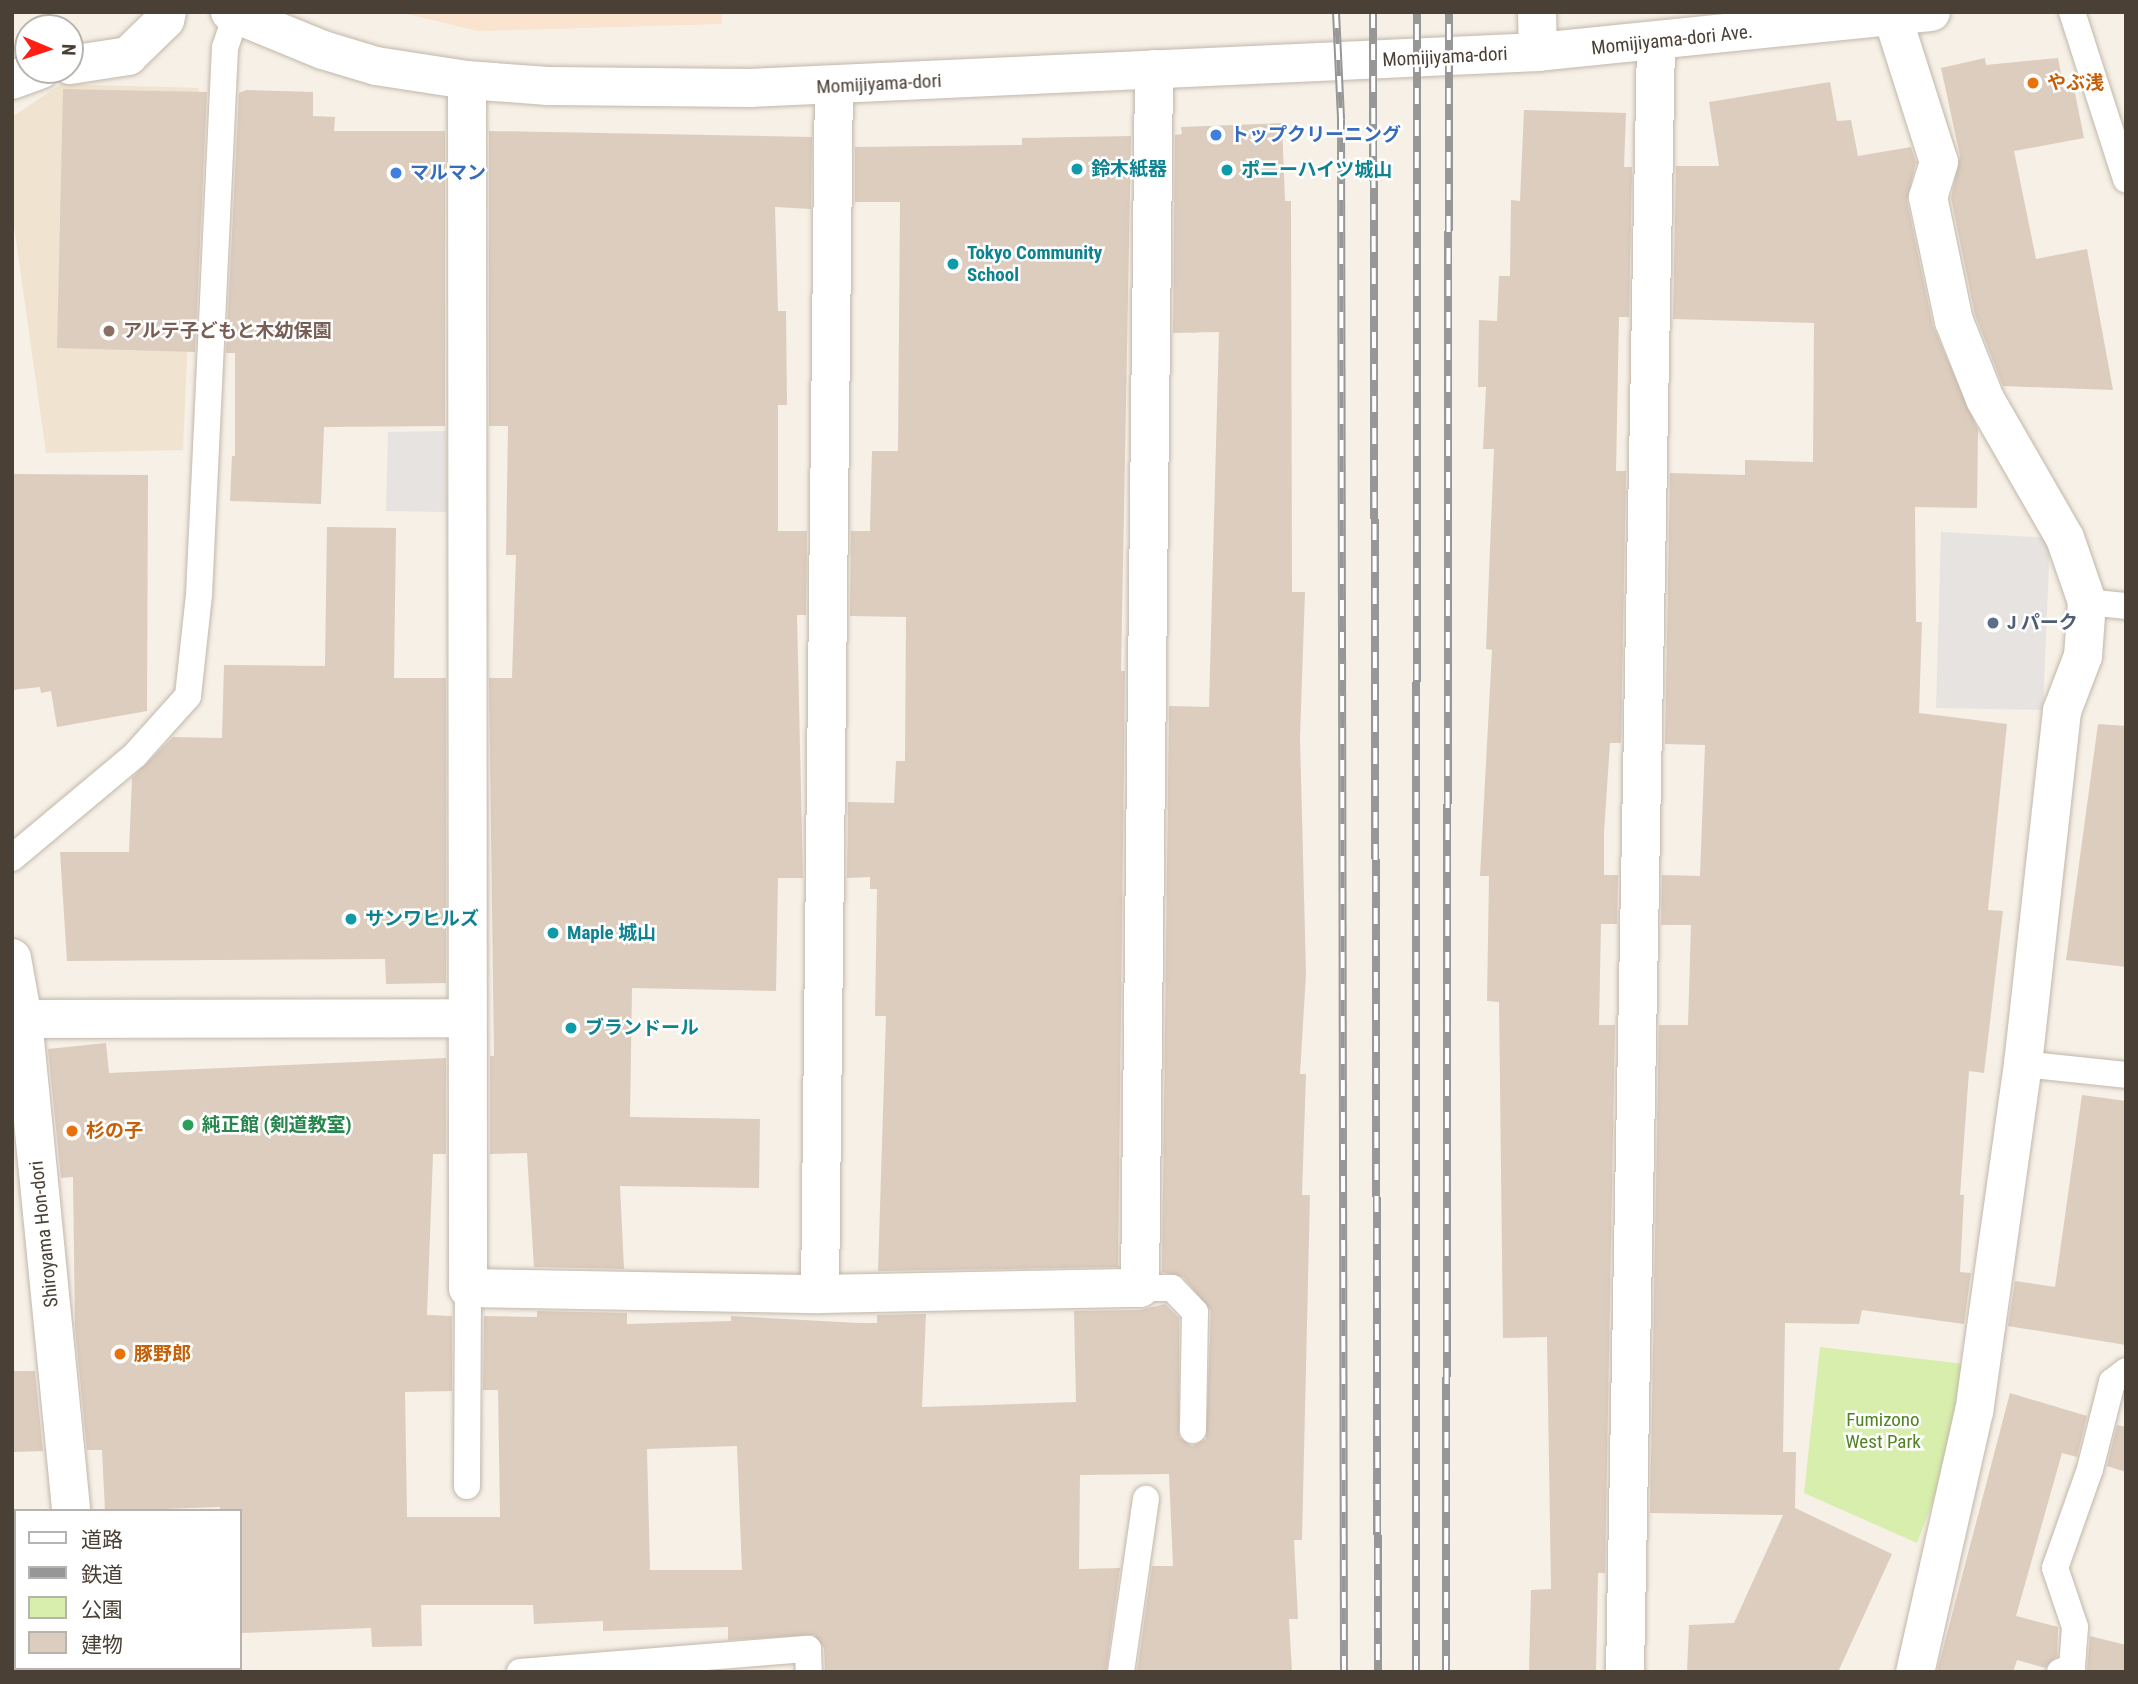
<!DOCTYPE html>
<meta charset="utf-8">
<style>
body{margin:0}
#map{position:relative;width:2138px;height:1684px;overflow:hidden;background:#f6f0e7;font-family:"Roboto Condensed","Noto Sans JP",sans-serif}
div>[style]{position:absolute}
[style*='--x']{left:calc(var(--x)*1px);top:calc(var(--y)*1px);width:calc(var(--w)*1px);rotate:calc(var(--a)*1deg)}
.commercial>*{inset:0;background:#fae4d0}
.education>*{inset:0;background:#f0e4d0}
.green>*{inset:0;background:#d7eeac}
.parking>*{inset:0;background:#e6e3e0}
.building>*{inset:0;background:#dccdbe}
.roads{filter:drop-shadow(0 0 2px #c2b7a9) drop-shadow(0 0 2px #c2b7a9)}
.service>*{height:26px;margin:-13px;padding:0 13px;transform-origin:13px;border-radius:13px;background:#fff}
.minor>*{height:38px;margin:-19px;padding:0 19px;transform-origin:19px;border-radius:19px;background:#fff}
.tertiary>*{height:38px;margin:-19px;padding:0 19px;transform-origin:19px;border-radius:19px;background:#fff}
.rail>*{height:8px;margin-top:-4px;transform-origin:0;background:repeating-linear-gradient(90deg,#fff 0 16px,#979797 0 32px);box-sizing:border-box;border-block:2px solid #979797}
.dots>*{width:19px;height:19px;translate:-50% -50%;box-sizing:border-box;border:4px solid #fff;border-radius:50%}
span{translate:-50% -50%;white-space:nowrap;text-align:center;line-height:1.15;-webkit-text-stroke:5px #fff;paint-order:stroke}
.street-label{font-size:19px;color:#4a4035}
.food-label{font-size:19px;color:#c56008;font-weight:700}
.left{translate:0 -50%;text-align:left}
.shop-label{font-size:19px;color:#366cbe;font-weight:700}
.culture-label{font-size:19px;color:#0d838f;font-weight:700}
.education-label{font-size:19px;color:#785e54;font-weight:700}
.service-label{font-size:19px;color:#4e5e75;font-weight:700}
.leisure-label{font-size:19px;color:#27864d;font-weight:700}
.park-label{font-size:19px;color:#508321}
.frame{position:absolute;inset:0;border:14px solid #4a4035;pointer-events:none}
.legend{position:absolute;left:14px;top:1509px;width:228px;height:161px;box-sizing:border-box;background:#fff;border:2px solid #b7b3ae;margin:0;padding:9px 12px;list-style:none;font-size:21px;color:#4a4035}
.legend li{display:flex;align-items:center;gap:14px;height:35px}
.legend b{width:35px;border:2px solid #b7b3ae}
.north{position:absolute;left:14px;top:14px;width:70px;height:70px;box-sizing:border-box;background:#fff;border:2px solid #b7b3ae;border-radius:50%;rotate:92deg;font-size:19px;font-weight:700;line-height:28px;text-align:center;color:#4a4035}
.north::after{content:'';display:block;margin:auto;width:24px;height:32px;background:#ff1f15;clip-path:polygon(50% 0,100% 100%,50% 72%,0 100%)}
</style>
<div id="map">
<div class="commercial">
<div style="clip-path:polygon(398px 12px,722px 12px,722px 24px,478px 31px)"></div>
</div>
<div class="education">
<div style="clip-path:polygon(61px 84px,199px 88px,183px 450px,46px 453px,12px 212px,12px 117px)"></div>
</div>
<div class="green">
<div style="clip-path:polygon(1820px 1347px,1964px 1364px,1952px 1451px,1917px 1543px,1804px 1493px)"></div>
</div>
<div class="parking">
<div style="clip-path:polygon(446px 431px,447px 512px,386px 511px,388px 432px)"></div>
<div style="clip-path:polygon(1941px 532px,2050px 538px,2043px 710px,1936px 708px)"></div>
</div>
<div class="building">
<div style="clip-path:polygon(1985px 58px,1986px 65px,2058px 58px,2064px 90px,2074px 88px,2084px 138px,2014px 151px,2036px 259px,2087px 249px,2113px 390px,2003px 386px,1975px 315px,1951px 198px,1960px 156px,1941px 68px)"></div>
<div style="clip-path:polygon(1830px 82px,1837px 121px,1851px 120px,1858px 156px,1911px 147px,1916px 162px,1907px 201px,1933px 326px,1978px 430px,1977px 508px,1915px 507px,1916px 622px,1922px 622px,1919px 713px,2007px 724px,1988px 910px,2003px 911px,1984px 1073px,1969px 1071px,1960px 1195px,1964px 1195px,1960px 1272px,1971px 1273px,1964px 1324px,1862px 1310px,1859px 1324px,1785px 1323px,1783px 1452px,1796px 1452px,1795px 1508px,1892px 1554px,1838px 1672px,1687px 1672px,1689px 1625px,1734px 1623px,1783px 1515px,1650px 1513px,1659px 1025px,1688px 1025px,1691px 925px,1661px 925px,1662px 875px,1700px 876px,1705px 745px,1665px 744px,1670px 473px,1745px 475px,1745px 460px,1813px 462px,1814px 323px,1673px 319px,1676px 166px,1719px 166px,1709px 102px)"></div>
<div style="clip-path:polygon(63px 89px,207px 92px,195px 352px,57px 348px)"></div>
<div style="clip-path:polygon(246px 90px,313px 92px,313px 116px,335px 117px,334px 131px,445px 131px,445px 426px,324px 427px,321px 504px,230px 501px,232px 456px,235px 456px,235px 353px,226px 353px,239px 93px)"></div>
<div style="clip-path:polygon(1524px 110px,1626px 113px,1624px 167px,1632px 167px,1629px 317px,1619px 317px,1616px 471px,1626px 471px,1621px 743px,1610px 743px,1604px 832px,1604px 875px,1618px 875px,1617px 924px,1601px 924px,1599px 1025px,1615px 1025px,1605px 1573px,1598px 1573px,1596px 1672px,1529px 1672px,1531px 1590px,1551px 1589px,1547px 1337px,1503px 1338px,1499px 1002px,1487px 1001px,1489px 876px,1480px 876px,1492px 650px,1486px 649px,1494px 449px,1483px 449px,1486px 387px,1478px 387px,1479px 320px,1497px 321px,1499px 276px,1510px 276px,1511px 200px,1520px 201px)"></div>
<div style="clip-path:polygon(evenodd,1282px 123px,1285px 201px,1291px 201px,1292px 592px,1305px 592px,1300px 737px,1306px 974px,1300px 1074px,1306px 1074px,1302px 1195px,1310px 1195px,1302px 1540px,1294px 1540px,1298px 1619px,1289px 1619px,1292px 1672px,1137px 1672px,1152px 1566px,1173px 1566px,1169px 1474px,1080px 1475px,1079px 1569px,1120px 1568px,1106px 1672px,825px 1672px,824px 1648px,814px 1635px,728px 1640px,728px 1627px,603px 1631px,603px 1621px,534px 1624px,533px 1605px,421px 1605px,422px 1646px,372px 1647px,371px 1628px,240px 1633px,240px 1511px,220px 1511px,220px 1507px,105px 1511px,102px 1450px,87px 1450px,75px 1328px,73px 1177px,61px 1178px,48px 1049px,106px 1043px,109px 1073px,446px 1058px,446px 1154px,433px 1154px,427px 1315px,452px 1316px,452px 1391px,405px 1392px,407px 1517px,500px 1517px,498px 1390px,483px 1390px,484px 1316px,537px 1317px,537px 1311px,627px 1313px,627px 1324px,731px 1321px,731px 1316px,859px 1323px,877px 1323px,877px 1315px,926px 1314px,922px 1407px,1076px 1402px,1074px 1311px,1140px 1310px,1165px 1304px,1179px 1318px,1179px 1437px,1192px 1446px,1206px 1439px,1211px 1311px,1183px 1277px,1162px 1272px,1169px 706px,1209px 707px,1219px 332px,1173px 333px,1175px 135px,1182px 134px,1181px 127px,1282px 123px,737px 1446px,742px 1570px,650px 1570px,647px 1449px,737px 1446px)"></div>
<div style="clip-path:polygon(489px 131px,812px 137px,811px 209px,775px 207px,778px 311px,786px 311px,787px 405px,778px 405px,778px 531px,807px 531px,806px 615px,797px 615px,803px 878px,778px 878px,776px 991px,632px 988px,630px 1117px,760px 1119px,759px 1188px,620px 1186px,624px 1269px,534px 1267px,527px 1153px,490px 1154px,490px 1056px,494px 1056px,489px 678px,512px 678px,516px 555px,506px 555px,508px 426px,489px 426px)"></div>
<div style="clip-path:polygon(1131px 136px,1121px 671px,1125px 671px,1118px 1267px,878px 1271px,886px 1016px,875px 1016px,877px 889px,870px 889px,870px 877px,847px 878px,848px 802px,894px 803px,896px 761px,905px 761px,906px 617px,850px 616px,851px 531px,870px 531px,872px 451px,898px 451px,900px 202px,855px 202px,855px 147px,1022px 145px,1022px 138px)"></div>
<div style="clip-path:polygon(12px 474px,148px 475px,147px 711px,57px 727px,51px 691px,41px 693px,40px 687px,12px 690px)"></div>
<div style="clip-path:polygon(327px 527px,396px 528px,394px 678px,446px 678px,446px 983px,386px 984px,385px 959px,67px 961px,60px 852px,129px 852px,132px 778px,173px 737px,222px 738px,224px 665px,325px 666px)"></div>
<div style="clip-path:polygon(2098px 724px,2126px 726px,2126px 967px,2066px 960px)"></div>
<div style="clip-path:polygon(2082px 1095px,2126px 1101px,2126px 1345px,2008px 1326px,2015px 1281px,2055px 1287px)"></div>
<div style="clip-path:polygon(12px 1371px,35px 1371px,43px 1451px,12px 1452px)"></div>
<div style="clip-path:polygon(2010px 1393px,2087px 1416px,2077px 1457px,2062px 1453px,2016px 1616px,2058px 1627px,2057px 1656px,2045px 1668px,2017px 1660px,2013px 1672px,1937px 1672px)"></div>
<div style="clip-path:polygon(2117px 1425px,2126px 1427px,2126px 1472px,2107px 1466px)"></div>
<div style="clip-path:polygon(2090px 1636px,2126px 1645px,2126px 1672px,2087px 1672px)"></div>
</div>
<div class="roads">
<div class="service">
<div style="--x:2072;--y:12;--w:176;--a:72.1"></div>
<div style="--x:2087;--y:602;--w:39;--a:6"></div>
<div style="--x:12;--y:858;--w:160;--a:-39.9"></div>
<div style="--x:135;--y:755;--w:79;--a:-48.1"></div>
<div style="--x:188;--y:696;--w:102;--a:-83.8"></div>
<div style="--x:199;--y:595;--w:548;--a:-87.28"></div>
<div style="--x:225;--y:48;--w:35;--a:-72"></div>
<div style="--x:2023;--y:1064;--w:104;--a:6.1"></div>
<div style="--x:1140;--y:1288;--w:32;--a:0"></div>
<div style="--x:1172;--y:1288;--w:33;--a:46"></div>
<div style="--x:1195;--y:1312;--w:118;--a:91"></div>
<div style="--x:467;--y:1486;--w:198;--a:-89.7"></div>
<div style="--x:520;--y:1672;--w:289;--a:-4.6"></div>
<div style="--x:808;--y:1649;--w:23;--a:88"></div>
<div style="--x:1121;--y:1672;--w:175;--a:-81.8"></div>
<div style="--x:2060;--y:1672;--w:13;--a:-23"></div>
<div style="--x:2072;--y:1667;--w:40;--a:-85.7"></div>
<div style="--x:2075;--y:1627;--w:62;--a:-108.7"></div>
<div style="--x:2055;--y:1568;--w:105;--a:-70.5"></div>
<div style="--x:2090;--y:1469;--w:90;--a:-75.8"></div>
<div style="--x:2112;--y:1382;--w:18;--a:-38"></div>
</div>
<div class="minor">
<div style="--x:1537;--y:12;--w:40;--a:88.6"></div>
<div style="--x:1892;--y:15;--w:154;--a:72.3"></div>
<div style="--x:1939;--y:162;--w:37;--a:107"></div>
<div style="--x:1928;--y:197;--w:127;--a:78.2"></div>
<div style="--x:1954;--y:321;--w:84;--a:68.3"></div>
<div style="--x:1985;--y:399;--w:160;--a:60.1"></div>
<div style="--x:2065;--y:538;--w:68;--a:71"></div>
<div style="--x:2087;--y:602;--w:54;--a:94.2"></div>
<div style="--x:2083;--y:656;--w:59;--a:110.9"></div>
<div style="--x:2062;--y:711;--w:355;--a:96.3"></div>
<div style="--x:2023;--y:1064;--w:350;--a:98"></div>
<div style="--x:1974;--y:1411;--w:268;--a:102.7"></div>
<div style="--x:70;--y:65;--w:59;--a:-8.8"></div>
<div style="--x:128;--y:56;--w:52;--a:-44.2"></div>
<div style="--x:165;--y:20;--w:8;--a:-76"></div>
<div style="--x:12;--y:80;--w:30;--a:-20"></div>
<div style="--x:467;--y:80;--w:1208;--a:89.95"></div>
<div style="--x:468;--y:1288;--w:352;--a:1"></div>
<div style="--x:820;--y:1294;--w:320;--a:-1.1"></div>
<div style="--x:1140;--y:1288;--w:1219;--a:-89.34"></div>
<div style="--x:12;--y:958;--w:62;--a:79.8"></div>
<div style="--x:23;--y:1019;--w:494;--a:84.4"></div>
<div style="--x:23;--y:1019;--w:444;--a:-0.1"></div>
<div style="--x:820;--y:1294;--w:1207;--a:-89.34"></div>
<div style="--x:109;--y:1668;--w:4;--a:76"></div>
<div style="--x:1625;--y:1672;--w:1628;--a:-88.91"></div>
</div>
<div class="tertiary">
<div style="--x:230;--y:12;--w:100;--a:22.2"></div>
<div style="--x:323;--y:50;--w:55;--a:16.8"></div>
<div style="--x:376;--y:66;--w:92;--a:8.7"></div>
<div style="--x:467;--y:80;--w:81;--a:4.2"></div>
<div style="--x:548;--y:86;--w:201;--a:0.6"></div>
<div style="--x:749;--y:88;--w:790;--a:-2.61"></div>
<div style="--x:1538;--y:52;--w:395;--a:-5.8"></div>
</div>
</div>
<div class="rail">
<div style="--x:1336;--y:12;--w:108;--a:87.3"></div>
<div style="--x:1341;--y:120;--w:1552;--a:89.89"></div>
<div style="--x:1373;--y:12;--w:1660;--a:89.83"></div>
<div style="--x:1416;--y:1672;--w:1660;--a:-89.97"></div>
<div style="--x:1446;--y:1672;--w:1660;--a:-89.9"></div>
</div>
<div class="dots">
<div style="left:2033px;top:83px;background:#e8710a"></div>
<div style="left:1216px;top:135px;background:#3f7fe0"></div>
<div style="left:1077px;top:169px;background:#0f9aa8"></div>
<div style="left:1227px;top:170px;background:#0f9aa8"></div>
<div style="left:396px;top:173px;background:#3f7fe0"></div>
<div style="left:953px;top:264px;background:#0f9aa8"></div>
<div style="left:109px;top:331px;background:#8d6e63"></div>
<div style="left:1993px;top:623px;background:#5c6f8a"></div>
<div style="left:351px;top:919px;background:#0f9aa8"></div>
<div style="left:553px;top:933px;background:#0f9aa8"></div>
<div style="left:571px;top:1028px;background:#0f9aa8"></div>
<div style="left:188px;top:1125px;background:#2e9e5b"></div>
<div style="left:72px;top:1131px;background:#e8710a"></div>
<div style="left:120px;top:1354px;background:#e8710a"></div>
</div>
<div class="street-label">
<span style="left:1672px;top:40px;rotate:-6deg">Momijiyama-dori Ave.</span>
<span style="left:1445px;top:57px;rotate:-3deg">Momijiyama-dori</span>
<span style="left:879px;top:84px;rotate:-3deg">Momijiyama-dori</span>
<span style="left:44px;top:1234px;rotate:-96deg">Shiroyama Hon-dori</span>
</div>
<div class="food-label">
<span class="left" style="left:2047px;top:83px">やぶ浅</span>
<span class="left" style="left:86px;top:1131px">杉の子</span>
<span class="left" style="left:134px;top:1354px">豚野郎</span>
</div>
<div class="shop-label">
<span class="left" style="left:1230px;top:135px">トップクリーニング</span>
<span class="left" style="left:410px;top:173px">マルマン</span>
</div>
<div class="culture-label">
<span class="left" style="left:1091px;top:169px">鈴木紙器</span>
<span class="left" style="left:1241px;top:170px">ポニーハイツ城山</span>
<span class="left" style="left:967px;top:264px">Tokyo Community<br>School</span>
<span class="left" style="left:365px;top:919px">サンワヒルズ</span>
<span class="left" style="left:567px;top:933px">Maple 城山</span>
<span class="left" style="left:585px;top:1028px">ブランドール</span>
</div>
<div class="education-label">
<span class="left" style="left:123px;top:331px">アルテ子どもと木幼保園</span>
</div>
<div class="service-label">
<span class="left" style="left:2007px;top:623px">J パーク</span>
</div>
<div class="leisure-label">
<span class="left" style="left:202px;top:1125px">純正館 (剣道教室)</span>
</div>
<div class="park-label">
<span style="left:1883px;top:1431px">Fumizono<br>West Park</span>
</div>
<div class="frame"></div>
<ul class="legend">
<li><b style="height:9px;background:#fff"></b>道路</li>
<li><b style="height:9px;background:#979797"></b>鉄道</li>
<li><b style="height:19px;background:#d7eeac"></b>公園</li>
<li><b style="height:19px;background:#dccdbe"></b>建物</li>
</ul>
<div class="north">N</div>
</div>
